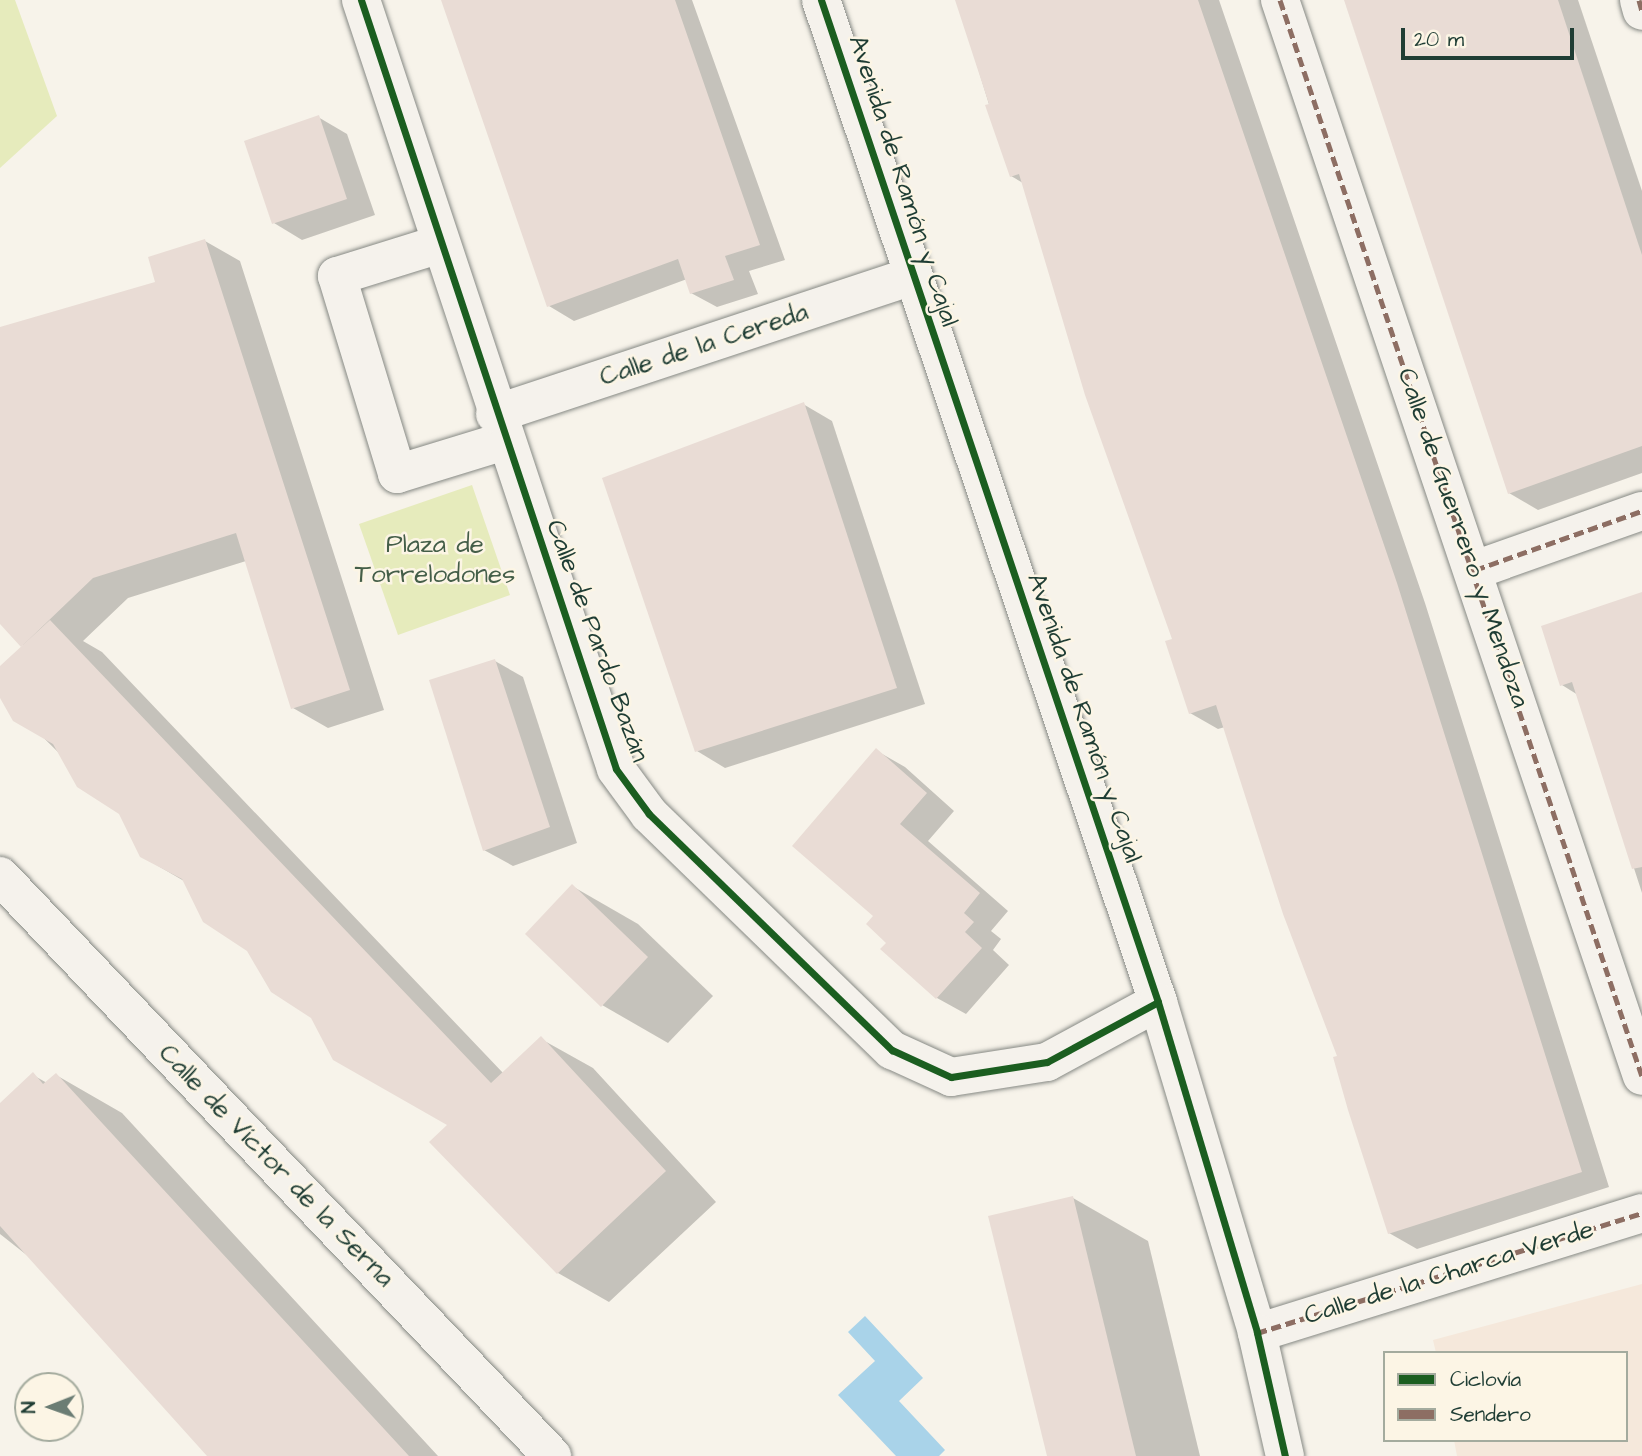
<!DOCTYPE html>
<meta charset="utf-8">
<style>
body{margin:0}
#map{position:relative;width:1642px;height:1456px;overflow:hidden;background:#f7f3ea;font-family:"Architects Daughter",sans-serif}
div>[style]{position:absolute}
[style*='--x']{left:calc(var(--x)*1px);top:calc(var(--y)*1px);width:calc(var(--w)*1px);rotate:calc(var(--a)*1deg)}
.built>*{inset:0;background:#f5e8db}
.green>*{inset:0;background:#e6ebbc}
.water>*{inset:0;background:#a9d3e9}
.shadow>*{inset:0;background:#0003}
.building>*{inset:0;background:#e9dcd5}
.roads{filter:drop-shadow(0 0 2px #868984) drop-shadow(0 0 2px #868984)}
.minor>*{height:38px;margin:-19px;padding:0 19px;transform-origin:19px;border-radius:19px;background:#f5f2ec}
.major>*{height:38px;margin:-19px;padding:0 19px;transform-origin:19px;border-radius:19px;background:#f5f2ec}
.quiet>*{height:5px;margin-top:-2.5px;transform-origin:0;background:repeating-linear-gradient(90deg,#8d6e63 0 10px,transparent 0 15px)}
.cycleway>*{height:7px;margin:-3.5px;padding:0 3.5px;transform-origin:3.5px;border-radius:3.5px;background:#1b5e20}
span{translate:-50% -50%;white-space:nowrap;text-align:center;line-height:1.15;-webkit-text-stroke:5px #fcf5e5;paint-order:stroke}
.street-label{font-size:26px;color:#1f3d34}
.park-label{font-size:26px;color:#445e48}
.legend{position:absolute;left:1383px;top:1351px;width:245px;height:91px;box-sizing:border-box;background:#fcf5e5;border:2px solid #a4ab9e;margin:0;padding:9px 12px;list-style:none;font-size:21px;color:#1f3d34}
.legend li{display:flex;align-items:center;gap:14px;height:35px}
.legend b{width:35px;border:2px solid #a4ab9e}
.north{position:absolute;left:14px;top:1372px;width:70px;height:70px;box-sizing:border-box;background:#fcf5e5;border:2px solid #a4ab9e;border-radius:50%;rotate:269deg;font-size:19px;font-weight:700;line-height:28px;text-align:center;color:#1f3d34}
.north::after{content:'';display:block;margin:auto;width:24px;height:32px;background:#6b7d74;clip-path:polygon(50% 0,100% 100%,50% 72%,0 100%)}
.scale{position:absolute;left:1401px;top:28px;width:173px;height:32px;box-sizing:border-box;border:4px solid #1f3d34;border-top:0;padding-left:9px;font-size:21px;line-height:24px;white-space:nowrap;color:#1f3d34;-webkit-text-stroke:5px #fcf5e5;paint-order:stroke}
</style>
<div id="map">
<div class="built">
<div style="clip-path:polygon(1642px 1284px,1642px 1456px,1457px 1456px,1454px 1440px,1626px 1440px,1626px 1353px,1436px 1353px,1433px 1340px)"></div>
</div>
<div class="green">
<div style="clip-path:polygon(0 0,15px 0,57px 116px,0 168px)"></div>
<div style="clip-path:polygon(472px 485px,510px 595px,398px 635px,359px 524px)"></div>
</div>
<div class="water">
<div style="clip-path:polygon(865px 1316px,923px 1378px,899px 1401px,945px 1450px,939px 1456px,896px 1456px,838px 1395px,875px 1361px,848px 1332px)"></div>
</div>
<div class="shadow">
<div style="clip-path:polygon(444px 0,692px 0,785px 260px,749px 271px,758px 294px,717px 307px,691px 293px,687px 279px,574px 321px,549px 306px)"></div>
<div style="clip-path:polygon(957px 0,1219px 0,1425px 603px,1609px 1187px,1417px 1249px,1389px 1233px,1340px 1057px,1225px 727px,1218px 729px,1190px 713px,1174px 640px,1023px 183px,1011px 176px)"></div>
<div style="clip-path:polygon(1346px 0,1578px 0,1642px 191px,1642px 473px,1538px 510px,1509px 493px)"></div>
<div style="clip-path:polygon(318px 117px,347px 134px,375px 215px,302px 240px,274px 223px)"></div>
<div style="clip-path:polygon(205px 241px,240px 261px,384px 710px,328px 728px,293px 708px,246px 561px,128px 598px,83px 641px,102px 652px,504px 1074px,541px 1039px,593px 1068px,716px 1202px,609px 1302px,558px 1273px,450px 1125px,312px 1016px,184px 881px,141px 856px,120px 813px,0 695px,0 668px,24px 646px,0 621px,0 328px,158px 283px)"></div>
<div style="clip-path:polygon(803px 404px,832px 421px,925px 704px,725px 768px,697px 751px)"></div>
<div style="clip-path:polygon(1642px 600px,1642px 893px,1578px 695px,1562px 685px)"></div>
<div style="clip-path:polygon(495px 661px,523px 677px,577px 843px,513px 866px,484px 850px)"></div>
<div style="clip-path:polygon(877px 751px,905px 767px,954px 811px,928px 841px,1008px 911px,991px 931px,1001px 939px,993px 950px,1009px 965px,966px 1014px,937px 998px,882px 949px,889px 943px,875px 916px)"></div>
<div style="clip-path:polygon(572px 886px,638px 924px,713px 996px,668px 1043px,602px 1005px)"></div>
<div style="clip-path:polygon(33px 1075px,47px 1083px,56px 1075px,122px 1113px,438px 1456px,211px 1456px,33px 1260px,0 1234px,0 1105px)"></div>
<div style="clip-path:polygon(1073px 1198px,1148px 1241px,1200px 1456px,1049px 1456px)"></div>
</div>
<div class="building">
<div style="clip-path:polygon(441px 0,675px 0,760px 245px,725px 256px,734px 280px,690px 294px,678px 259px,547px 307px)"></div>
<div style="clip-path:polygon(955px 0,1198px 0,1397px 583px,1582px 1172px,1388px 1234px,1348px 1110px,1333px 1057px,1337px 1056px,1283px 914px,1216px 705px,1189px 714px,1165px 641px,1172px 639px,1085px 395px,1019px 174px,1010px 177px,985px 105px,989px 104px)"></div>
<div style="clip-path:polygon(1344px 0,1558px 0,1642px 255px,1642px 446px,1508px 494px)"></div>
<div style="clip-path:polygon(319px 115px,347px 199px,272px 224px,244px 141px)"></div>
<div style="clip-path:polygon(205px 239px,350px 690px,291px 709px,236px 533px,93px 578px,21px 647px,0 624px,0 327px,155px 282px,148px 257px)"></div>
<div style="clip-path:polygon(804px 402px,897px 688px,695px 752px,602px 478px)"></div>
<div style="clip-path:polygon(1642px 592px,1642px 867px,1632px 869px,1572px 682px,1560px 686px,1541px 626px)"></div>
<div style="clip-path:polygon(50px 620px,491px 1083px,541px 1036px,666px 1171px,557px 1274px,429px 1142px,447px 1125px,333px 1060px,311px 1018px,271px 992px,247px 951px,203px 922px,182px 879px,140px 857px,119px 814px,77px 787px,53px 744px,13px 721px,0 698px,0 666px)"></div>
<div style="clip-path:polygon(495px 659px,550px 827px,483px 851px,429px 680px)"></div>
<div style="clip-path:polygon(876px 748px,927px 793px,900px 824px,980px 893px,964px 913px,974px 922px,965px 932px,982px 948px,936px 999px,880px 949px,886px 943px,866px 924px,873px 916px,792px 846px)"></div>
<div style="clip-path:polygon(572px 884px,648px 957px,601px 1007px,525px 934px)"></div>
<div style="clip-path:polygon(33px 1072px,43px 1084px,56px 1073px,409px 1456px,207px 1456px,0 1226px,0 1103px)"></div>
<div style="clip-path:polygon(1073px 1196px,1136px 1456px,1047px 1456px,988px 1216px)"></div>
</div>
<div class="roads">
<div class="minor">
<div style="--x:361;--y:0;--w:810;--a:71.65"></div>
<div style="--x:616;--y:769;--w:56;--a:53.7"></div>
<div style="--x:649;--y:814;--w:339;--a:44.2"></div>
<div style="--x:892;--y:1050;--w:65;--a:24.6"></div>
<div style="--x:951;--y:1077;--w:97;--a:-8.9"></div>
<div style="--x:1047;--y:1062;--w:126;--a:-28.4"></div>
<div style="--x:1280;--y:0;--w:1135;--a:71.41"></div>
<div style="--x:1639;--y:0;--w:11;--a:75"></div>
<div style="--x:440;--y:244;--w:108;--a:162.7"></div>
<div style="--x:337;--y:276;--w:207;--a:73.1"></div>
<div style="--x:397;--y:474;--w:112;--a:-17.1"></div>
<div style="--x:495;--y:414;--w:439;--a:-18.3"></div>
<div style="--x:1475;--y:570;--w:177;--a:-19.5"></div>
<div style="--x:0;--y:876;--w:801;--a:46.42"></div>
<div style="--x:1257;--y:1333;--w:403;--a:-17.3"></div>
</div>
<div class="major">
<div style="--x:821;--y:0;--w:1057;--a:71.41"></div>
<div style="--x:1158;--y:1002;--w:345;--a:73.3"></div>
<div style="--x:1257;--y:1333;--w:126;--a:77.2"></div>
</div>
</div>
<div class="quiet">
<div style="--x:1280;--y:0;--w:1135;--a:71.41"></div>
<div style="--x:1639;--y:0;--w:11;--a:75"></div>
<div style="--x:1475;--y:570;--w:177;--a:-19.5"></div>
<div style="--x:1257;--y:1333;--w:403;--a:-17.3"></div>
</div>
<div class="cycleway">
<div style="--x:361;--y:0;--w:810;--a:71.65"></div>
<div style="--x:616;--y:769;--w:56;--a:53.7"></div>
<div style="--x:649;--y:814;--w:339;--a:44.2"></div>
<div style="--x:892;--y:1050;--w:65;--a:24.6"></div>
<div style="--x:951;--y:1077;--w:97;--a:-8.9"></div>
<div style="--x:1047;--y:1062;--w:126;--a:-28.4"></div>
<div style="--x:821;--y:0;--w:1057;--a:71.41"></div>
<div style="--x:1158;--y:1002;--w:345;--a:73.3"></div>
<div style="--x:1257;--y:1333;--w:126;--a:77.2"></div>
</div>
<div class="street-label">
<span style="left:903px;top:181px;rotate:72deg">Avenida de Ramón y Cajal</span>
<span style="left:704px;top:345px;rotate:-18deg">Calle de la Cereda</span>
<span style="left:1463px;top:538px;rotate:71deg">Calle de Guerrero y Mendoza</span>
<span style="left:597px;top:641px;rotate:70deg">Calle de Pardo Bazán</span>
<span style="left:1084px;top:718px;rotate:71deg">Avenida de Ramón y Cajal</span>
<span style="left:276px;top:1166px;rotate:46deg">Calle de Víctor de la Serna</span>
<span style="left:1449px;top:1273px;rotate:-17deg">Calle de la Charca Verde</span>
</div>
<div class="park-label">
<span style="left:435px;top:560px">Plaza de<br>Torrelodones</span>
</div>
<ul class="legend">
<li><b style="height:9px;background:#1b5e20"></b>Ciclovía</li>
<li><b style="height:9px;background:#8d6e63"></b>Sendero</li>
</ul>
<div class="north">N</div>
<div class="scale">20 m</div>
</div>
